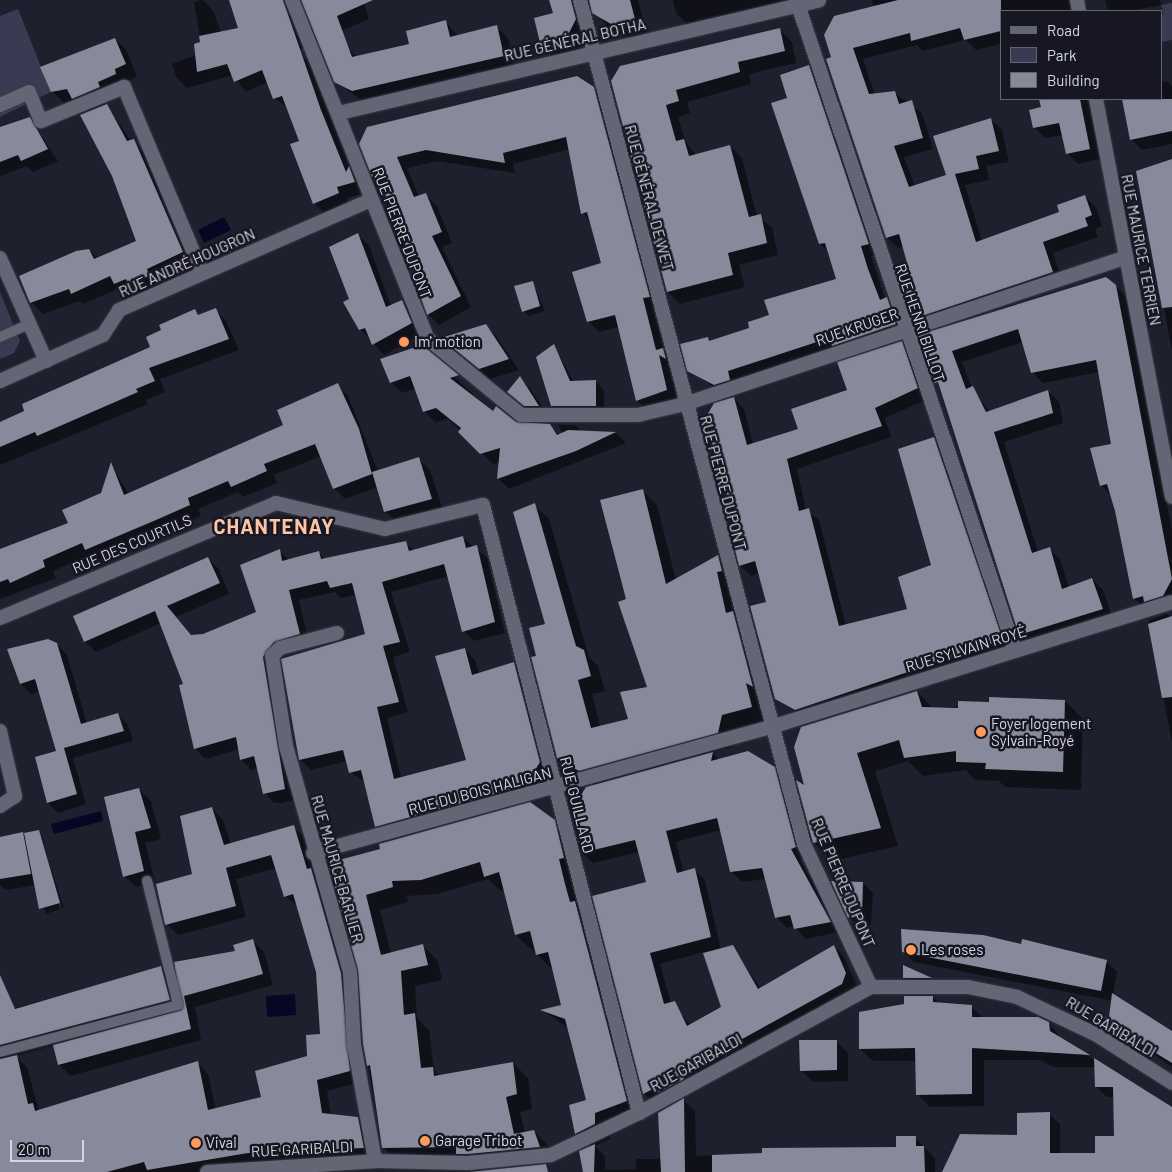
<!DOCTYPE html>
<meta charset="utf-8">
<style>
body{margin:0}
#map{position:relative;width:1172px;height:1172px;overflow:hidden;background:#1f202d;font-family:Barlow,sans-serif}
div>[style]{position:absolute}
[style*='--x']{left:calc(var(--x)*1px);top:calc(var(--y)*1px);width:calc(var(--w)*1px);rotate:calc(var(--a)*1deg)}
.green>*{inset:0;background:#3a3b53}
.water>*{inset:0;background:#090524}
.shadow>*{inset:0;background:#0007}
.building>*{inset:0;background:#88899a}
.roads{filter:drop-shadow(0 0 1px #3a3a46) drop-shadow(0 0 1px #3a3a46)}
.service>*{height:10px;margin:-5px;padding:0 5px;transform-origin:5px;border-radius:5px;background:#646575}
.minor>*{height:14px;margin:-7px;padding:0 7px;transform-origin:7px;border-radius:7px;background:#646575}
.dots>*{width:14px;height:14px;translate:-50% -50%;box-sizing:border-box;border:2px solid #161723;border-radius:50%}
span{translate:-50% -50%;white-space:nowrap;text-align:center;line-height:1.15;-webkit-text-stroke:5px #161723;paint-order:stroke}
.street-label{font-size:15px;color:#d6d7e0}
.poi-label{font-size:15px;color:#d6d7e0}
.left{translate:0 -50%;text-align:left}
.district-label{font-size:20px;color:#fec4a3;font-weight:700;letter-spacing:1px}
.legend{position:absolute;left:1000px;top:10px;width:162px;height:90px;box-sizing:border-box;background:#161723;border:1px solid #63646f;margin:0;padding:6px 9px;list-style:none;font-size:15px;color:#d6d7e0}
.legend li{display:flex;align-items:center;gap:10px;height:25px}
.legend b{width:25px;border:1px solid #63646f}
.scale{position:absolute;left:10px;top:1140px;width:74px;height:22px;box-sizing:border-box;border:2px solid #d6d7e0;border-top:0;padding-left:6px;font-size:15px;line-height:18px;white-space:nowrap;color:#d6d7e0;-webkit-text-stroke:4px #161723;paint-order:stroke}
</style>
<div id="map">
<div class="green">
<div style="clip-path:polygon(1172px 3px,1172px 40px,1161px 42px,1161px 11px,1129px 11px)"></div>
<div style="clip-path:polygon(18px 9px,51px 92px,0 117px,0 16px)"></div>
<div style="clip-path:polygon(0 292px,20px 341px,14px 353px,0 359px)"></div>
</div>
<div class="water">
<div style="clip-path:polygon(224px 217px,231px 230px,204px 243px,198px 230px)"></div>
<div style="clip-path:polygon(101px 811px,103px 821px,54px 834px,51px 824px)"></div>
<div style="clip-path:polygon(295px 994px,296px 1015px,267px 1017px,266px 996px)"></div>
</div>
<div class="shadow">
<div style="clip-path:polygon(203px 0,213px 11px,226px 45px,250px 37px,240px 0,285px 0,307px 46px,269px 63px,270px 66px,305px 58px,316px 69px,319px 78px,313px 74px,350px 168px,365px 193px,347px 198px,349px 204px,325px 214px,314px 203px,301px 142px,288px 108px,274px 98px,268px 82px,246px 92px,233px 75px,187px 88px,176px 77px,172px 64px,196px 55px,201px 43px,194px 2px)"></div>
<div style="clip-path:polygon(301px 0,363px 0,369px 19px,325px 38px,314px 27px)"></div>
<div style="clip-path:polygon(552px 0,638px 0,647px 34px,630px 38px,605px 24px,590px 2px,582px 10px,587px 31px,578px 52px,554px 58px,542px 46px,554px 14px)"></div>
<div style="clip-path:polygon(673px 0,790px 0,687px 24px,676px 13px)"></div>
<div style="clip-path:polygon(872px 0,1070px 0,1072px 11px,1001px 11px,1001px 44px,976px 50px,966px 40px,923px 51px,917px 45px,863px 59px,875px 95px,895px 93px,922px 113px,933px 149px,904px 157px,915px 186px,948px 176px,991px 120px,1002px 130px,1009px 162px,986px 166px,989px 180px,965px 185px,982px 241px,1061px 213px,1085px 196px,1096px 207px,1102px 226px,1095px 229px,1098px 237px,1053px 253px,1063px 283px,925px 329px,914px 318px,915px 289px,904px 246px,898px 248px,887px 237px,833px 58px,874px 7px)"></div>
<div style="clip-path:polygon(1105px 0,1160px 0,1164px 17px,1161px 11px,1108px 11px)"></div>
<div style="clip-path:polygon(446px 22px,458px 36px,496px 27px,508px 38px,514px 67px,364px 102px,335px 81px,347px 47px,358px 58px,411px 45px)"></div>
<div style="clip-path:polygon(780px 30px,792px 42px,796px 63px,749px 74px,751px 84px,687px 102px,690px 113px,678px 117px,685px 141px,696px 155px,730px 146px,742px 158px,757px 216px,772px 227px,778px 255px,739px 265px,745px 287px,680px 304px,668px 292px,612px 81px)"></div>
<div style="clip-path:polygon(115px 39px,126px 50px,137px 76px,108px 94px,64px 103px,52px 91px)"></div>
<div style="clip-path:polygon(809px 67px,819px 77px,878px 254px,871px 256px,885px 299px,897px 309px,906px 335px,725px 395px,689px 370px,707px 338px,711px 342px,751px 329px,838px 280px,829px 252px,820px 244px,789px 98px)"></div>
<div style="clip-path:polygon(1167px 81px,1172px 86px,1172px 144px,1142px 150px,1131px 139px,1124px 99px,1161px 99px,1161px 82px)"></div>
<div style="clip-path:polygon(593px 88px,604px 99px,660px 307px,653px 309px,665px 352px,676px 368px,669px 364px,677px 401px,648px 411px,637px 401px,619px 327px,599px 332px,588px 321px,603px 264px,590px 221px,583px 213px,570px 149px,513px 164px,515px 173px,437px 161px,407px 168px,419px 196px,426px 195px,437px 206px,452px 243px,442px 247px,471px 307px,439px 325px,428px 314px,426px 292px,384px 187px,373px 177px,360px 144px)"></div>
<div style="clip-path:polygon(1040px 99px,1088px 99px,1100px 159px,1078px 164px,1067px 153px,1063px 135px,1045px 138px,1035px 128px,1042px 108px)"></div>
<div style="clip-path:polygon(106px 105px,131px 141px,145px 152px,194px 264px,157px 281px,159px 287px,141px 295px,136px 291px,126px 295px,120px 288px,83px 304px,79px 301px,43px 314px,31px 302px,89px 250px,98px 259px,138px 242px)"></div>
<div style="clip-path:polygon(30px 119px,58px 161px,33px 172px,27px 166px,0 176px,0 130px)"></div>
<div style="clip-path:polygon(1172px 160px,1172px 351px,1138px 172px)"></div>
<div style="clip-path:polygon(358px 235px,369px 245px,391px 306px,402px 302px,413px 312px,422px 334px,384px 355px,360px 329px,351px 300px)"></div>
<div style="clip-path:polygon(533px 283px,545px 311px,529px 316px,523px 311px)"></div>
<div style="clip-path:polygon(1115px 285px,1126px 297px,1172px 530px,1172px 607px,1145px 609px,1134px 598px,1112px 496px,1101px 485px,1112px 445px,1099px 372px,1043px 383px,1032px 372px,1023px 342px,962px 362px,972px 388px,990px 412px,1048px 391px,1059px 402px,1063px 423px,1004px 442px,1038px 552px,1049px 549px,1060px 559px,1069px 588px,1092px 579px,1103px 590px,1113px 619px,1031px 645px,1020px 635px,942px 388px,920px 336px)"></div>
<div style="clip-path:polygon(215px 310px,226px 321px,239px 350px,160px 379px,165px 392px,146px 400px,148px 404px,0 465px,0 423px,152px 348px,195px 311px,200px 316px)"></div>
<div style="clip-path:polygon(485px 325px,496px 336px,519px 370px,490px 379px,444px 339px)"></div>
<div style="clip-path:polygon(901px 342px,912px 353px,928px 399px,885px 418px,891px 437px,797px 469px,806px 510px,819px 520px,846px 626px,909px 609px,932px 566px,934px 438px,944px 449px,1012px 651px,807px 720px,776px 698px,768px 603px,760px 573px,751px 576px,740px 565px,734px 398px,744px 409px,753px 444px,799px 430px)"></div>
<div style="clip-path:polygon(421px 346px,493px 413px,516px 423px,549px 425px,559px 435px,563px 434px,558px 425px,575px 425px,582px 432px,616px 433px,626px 443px,509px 489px,498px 478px,500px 462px,493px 464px,448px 418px,436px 423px,424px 411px,416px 388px,402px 393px,391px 382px)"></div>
<div style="clip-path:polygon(554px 346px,574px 382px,595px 381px,604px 390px,604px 414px,561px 414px,552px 406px,537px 357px)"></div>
<div style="clip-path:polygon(520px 378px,531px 390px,549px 417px,537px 417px,509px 392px)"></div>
<div style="clip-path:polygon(337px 385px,348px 396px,378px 471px,419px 459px,430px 470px,443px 510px,397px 523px,385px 511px,378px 487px,345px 499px,334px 488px,321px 456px,274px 475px,277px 483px,243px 497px,238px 492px,198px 509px,201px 516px,168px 531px,97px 560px,91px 554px,53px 571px,56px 578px,0 599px,0 554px,69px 523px,102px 494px,111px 465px,129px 494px,285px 426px)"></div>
<div style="clip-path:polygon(evenodd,642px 490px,657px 505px,676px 580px,718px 556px,732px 571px,766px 722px,736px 729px,732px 747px,712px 752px,719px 760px,774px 768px,785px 779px,806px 858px,800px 859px,840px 932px,805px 939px,794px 926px,787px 928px,776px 917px,766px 879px,742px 882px,731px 871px,721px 830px,676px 842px,684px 873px,694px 870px,705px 880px,721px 950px,732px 947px,761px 989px,834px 946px,844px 957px,856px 984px,853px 994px,655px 1104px,644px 1093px,648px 883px,639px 852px,593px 863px,583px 853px,577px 805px,596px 786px,558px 757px,538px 656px,547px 625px,534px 505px,549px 519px,589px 657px,598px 666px,605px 691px,592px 694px,600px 727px,629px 720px,649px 688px,628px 600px,642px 490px,704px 952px,723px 1008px,691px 1025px,671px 1003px,660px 964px,704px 952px)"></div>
<div style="clip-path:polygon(463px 538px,487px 557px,505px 633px,474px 641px,464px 631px,449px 576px,391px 592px,410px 652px,393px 657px,408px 712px,387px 718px,401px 778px,467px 761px,465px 649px,475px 660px,479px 674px,514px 663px,524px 674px,550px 773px,537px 795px,387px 837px,376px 826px,365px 782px,350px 772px,348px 761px,311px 770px,300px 759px,366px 635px,356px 595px,341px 598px,335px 592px,299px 600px,309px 644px,288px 650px,274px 664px,295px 800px,282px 803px,274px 803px,264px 792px,258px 768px,251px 770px,241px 759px,239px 749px,206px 759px,195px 749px,181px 686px,185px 684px,161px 623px,96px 652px,86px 642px,75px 617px,208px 559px,219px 569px,229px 594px,176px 617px,192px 636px,203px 635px,257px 612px,279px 551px,289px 560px,319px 553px,325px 559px,406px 543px,414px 551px)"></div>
<div style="clip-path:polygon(1167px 614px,1172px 618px,1172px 743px,1149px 620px)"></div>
<div style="clip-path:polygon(57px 644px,67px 655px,87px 724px,118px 715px,128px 725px,133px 741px,73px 758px,86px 804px,58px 813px,48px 803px,57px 751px,40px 691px,31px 694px,21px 684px)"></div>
<div style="clip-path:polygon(917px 692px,933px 708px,1065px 701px,1083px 719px,1081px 790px,1005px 787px,999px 781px,975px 780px,966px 770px,923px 776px,908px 761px,875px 771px,898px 846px,833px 861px,814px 843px,798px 783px,806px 788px)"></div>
<div style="clip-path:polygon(139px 789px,151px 801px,161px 839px,145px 843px,155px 882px,136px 887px,124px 876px)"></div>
<div style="clip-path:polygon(212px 808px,223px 820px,231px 844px,293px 827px,305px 838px,352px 986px,360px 1082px,327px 1091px,331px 1115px,358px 1118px,369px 1130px,374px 1159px,209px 1172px,0 1172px,0 1012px,161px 968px,172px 979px,180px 1012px,184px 1011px,176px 963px,236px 952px,253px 941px,264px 952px,273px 985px,195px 1007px,201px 1040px,70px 1076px,59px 1064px,55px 1045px,16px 1056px,27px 1067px,39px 1111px,197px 1063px,208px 1074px,216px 1110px,262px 1098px,309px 1057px,321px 1035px,318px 971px,298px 907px,285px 896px,277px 868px,236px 879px,246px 917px,178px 935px,167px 924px,194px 875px)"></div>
<div style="clip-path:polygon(554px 821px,570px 836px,641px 1117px,610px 1128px,610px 1139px,595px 1146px,605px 1156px,605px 1170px,636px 1169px,636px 1159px,662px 1159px,684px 1100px,695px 1111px,696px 1156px,897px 1148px,915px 1138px,935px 1158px,935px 1172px,585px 1172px,591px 1147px,576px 1133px,588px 1101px,569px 1029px,542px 1010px,563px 1005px,552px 969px,516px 935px,505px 890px,501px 891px,488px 879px,437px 894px,407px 896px,408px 902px,380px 910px,391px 953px,422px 945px,438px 961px,442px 980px,415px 986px,417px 1018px,429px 1030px,434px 1070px,440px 1076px,513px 1063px,528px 1078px,532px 1109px,520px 1112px,525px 1133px,534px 1131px,549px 1147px,554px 1162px,398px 1162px,383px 1147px,368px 1065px,360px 970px,330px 864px)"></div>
<div style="clip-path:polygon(evenodd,39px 831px,64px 908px,46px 914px,36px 885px,6px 890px,0 885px,0 838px,39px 831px,40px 836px,42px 836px,62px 909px,60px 910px,40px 836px)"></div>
<div style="clip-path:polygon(863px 883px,873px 893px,871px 925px,860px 927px,849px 917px)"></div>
<div style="clip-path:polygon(903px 951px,1106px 961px,1117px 972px,1113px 995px,1172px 1031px,1172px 1067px,1100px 1018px,1110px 1018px,1113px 1001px,914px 962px)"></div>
<div style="clip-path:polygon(904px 967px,931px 979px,941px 989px,916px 989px,904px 978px)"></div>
<div style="clip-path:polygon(933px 997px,940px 1004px,971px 1006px,983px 1018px,1049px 1023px,1062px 1040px,1172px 1108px,1172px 1172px,944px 1172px,1018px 1137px,1049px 1114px,1060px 1124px,1060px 1154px,1096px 1154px,1115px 1137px,1115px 1097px,1107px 1097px,1096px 1086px,1096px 1067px,1054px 1067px,1039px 1060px,984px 1060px,984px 1106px,930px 1107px,917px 1094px,916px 1061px,873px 1061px,860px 1049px,905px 1005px)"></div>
<div style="clip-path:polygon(836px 1041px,848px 1053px,848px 1081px,813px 1082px,801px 1070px)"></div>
</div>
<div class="building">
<div style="clip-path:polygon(229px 0,283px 0,321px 110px,346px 172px,349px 166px,355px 182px,337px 187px,339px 193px,313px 204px,290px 144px,299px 141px,282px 96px,273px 99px,262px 70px,234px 82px,227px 64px,197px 72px,194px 44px,200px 42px,199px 36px,238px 28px)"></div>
<div style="clip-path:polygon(301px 0,373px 0,337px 16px,352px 57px,409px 44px,406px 31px,446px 20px,450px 37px,497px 25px,504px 56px,352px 91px,334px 82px)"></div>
<div style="clip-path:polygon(549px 0,571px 0,576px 19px,565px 41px,541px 47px,534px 18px,553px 13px)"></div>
<div style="clip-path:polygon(589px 0,630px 0,636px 23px,618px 28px,592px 13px)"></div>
<div style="clip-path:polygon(898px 0,1001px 0,1001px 31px,964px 40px,960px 28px,911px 41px,910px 33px,853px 48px,869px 94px,895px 91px,899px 104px,912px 100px,923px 138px,894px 146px,909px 187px,946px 175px,933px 136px,991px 118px,999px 151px,976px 156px,979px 169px,955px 174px,976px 242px,1059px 212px,1057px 205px,1085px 195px,1092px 215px,1085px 218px,1088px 226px,1043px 242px,1053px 272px,913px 319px,904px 292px,914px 288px,899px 234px,886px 238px,826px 59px,831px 57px,824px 35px,834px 16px)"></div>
<div style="clip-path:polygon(780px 28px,785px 51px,738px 62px,740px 72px,676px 90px,679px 101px,666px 105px,676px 141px,684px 139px,689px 156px,730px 145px,749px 217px,761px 214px,767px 243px,728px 253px,733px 275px,667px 292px,611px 81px,620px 66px)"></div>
<div style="clip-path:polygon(115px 38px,126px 64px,115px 69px,116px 74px,98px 82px,100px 87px,72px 99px,67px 89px,51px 92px,40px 67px)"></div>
<div style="clip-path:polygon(809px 65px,869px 244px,861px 246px,868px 269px,880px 300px,887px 297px,896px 324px,832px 346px,829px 338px,728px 371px,730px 380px,714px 385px,687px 371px,680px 344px,708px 337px,709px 341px,749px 328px,748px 322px,769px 315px,764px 300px,836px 279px,825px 243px,819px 244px,771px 103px,787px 98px,780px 75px)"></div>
<div style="clip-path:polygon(577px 76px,594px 87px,650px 297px,643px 298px,656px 350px,663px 348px,666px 359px,659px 355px,667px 390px,636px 401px,615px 315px,587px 322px,572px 272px,601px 263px,587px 212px,581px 214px,566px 137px,503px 153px,505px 163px,426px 150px,397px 157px,414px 197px,426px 193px,442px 232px,432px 236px,461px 296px,427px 315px,419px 293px,424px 291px,378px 176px,372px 177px,359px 144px,367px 127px)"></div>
<div style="clip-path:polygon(1039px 99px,1080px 99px,1090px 149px,1066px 154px,1059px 123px,1033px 128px,1029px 110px,1041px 107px)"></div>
<div style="clip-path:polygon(1122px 99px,1172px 99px,1172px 131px,1130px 140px)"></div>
<div style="clip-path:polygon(107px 104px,127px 141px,134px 139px,183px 252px,147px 269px,149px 276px,128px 284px,126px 279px,114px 284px,110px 276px,71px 294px,69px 289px,30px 303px,19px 276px,76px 251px,89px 249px,94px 259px,136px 241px,112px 176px,80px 115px)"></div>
<div style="clip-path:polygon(30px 117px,48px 149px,21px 161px,18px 155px,0 162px,0 127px)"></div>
<div style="clip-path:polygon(1172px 159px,1172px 307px,1162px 308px,1136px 171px)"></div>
<div style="clip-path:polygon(358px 233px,386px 307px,402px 300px,412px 323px,372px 345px,365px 328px,359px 330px,343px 302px,349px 299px,329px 247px)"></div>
<div style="clip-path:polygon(1106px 277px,1116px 285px,1172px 579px,1163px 596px,1144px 602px,1143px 596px,1133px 599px,1115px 511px,1107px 484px,1100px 486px,1090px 448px,1111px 444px,1096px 360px,1031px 373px,1018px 329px,952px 351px,966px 389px,973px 386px,986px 412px,1048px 390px,1053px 413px,994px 432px,1032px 553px,1050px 547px,1062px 589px,1092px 578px,1103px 609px,1019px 635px,938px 382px,934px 383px,918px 335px)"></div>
<div style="clip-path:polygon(533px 281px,540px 306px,522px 312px,514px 286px)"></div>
<div style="clip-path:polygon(216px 308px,229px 339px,149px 368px,155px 381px,136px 389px,138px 392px,37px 436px,35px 432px,0 447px,0 422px,24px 411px,22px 404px,150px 347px,146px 337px,161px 330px,159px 325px,195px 309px,198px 315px)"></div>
<div style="clip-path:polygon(486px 324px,509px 359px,479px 369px,441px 338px)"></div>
<div style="clip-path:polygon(902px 341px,918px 388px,875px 408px,882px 426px,787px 459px,799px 511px,809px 508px,839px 626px,907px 609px,898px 577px,931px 565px,898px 449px,934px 437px,1003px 640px,795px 710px,775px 699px,750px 606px,766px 602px,755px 561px,739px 566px,734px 546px,741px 542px,705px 419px,714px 403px,734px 397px,747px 445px,798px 429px,791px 409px,847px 390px,837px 362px)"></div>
<div style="clip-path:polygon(554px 344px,570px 381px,596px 380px,596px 406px,551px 406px,536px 357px)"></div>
<div style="clip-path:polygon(422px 345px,459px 375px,450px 378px,493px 411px,496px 406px,516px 422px,550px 424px,557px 435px,568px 430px,616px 432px,576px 451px,497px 479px,500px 448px,480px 454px,458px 432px,461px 428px,436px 408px,423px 412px,410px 376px,390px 383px,380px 359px)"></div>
<div style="clip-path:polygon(520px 376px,539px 406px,524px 406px,507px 392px)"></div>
<div style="clip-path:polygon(338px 383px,359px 429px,372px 474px,333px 489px,315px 444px,264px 464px,267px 471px,231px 487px,228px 481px,188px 498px,190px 505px,156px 520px,85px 550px,82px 543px,43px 560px,45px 567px,10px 583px,8px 579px,0 582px,0 549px,68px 523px,62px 510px,101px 493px,111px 462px,124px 495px,283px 425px,277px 410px)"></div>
<div style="clip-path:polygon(419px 457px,432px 499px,384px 512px,372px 472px)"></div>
<div style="clip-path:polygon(643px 489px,666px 584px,718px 555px,722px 571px,717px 572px,726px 613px,733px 611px,753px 687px,746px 683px,752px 707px,722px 715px,718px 733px,579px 771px,557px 758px,531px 657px,536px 656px,529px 628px,545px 624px,513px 512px,535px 503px,576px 646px,584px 650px,591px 676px,578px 680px,591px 728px,628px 719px,620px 692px,647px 687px,618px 602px,626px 599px,600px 500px)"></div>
<div style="clip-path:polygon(463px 536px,466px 548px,477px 545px,495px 622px,462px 632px,444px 564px,382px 582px,400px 642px,383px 646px,399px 702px,377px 707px,394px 779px,466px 760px,435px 656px,465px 648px,472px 675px,514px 662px,540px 762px,526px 785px,375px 827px,361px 770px,349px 773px,343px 750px,299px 760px,281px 659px,365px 634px,352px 583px,330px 588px,327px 581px,289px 590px,300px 634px,274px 642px,263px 657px,285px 789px,263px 794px,254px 756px,240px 760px,236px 737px,194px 749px,179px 685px,183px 684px,155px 611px,84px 642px,73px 616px,208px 557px,220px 583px,167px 606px,191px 635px,203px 634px,256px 612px,240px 565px,280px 549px,282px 561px,319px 551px,321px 559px,406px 541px,409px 551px)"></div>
<div style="clip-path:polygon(1172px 616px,1172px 697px,1162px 698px,1148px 624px)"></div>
<div style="clip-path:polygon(48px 639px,57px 643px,81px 724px,118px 713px,124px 731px,64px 748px,77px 794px,47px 803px,35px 757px,56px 751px,35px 679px,20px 684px,7px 649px)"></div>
<div style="clip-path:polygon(917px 691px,922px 707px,958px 708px,958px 701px,989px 702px,989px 697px,1065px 700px,1063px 772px,985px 769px,986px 763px,956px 762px,956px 751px,904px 758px,899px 740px,857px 753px,881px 828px,813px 843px,796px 780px,804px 785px,794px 747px,801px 727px)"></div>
<div style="clip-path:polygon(748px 751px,775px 767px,796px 847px,791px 849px,831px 922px,794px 929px,790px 915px,775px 918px,762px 868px,730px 872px,717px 818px,666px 831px,677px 873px,695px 868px,711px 937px,650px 953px,664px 1004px,675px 1001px,687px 1026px,721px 1007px,703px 953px,733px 945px,758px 989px,834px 945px,846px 973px,842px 984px,684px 1071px,684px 1079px,657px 1093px,657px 1087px,643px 1094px,592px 896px,646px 882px,635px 840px,581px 853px,575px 805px,586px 787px,713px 752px,711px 761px)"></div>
<div style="clip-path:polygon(139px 788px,151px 828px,135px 832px,144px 871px,123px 877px,104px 797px)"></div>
<div style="clip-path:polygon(530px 802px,555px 820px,564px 858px,559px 859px,565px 884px,570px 902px,575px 901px,627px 1101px,595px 1113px,595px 1124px,575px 1134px,569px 1105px,586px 1100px,565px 1019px,540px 1010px,561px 1005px,548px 952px,536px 955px,530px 931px,515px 935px,499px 872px,484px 877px,480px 862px,421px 880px,392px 881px,393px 887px,366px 895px,381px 955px,423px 944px,428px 965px,401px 971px,404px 1015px,415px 1013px,421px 1068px,433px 1067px,434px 1076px,513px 1062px,517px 1094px,506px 1097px,514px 1134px,534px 1130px,540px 1147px,468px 1154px,456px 1154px,456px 1147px,382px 1148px,370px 1065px,367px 1066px,363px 1044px,358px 970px,328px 863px,380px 849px,379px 844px)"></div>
<div style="clip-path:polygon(212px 807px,224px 845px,294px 825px,307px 869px,311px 868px,341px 973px,350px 1071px,317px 1080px,322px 1113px,358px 1117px,364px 1148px,248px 1153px,147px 1170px,144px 1162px,107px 1172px,0 1172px,0 1059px,17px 1055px,28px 1104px,33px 1103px,35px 1111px,198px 1061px,208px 1110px,261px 1097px,255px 1071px,307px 1056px,306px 1035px,320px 1034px,316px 972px,293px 894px,284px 897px,271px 855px,226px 868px,236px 906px,165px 925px,156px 884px,192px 874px,180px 816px)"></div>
<div style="clip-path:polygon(39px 830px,60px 903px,39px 909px,24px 833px)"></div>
<div style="clip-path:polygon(23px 832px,31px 874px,0 879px,0 837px)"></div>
<div style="clip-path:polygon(831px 881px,863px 882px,862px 915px,848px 918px)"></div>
<div style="clip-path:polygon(901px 929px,983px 935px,1021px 944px,1022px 939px,1107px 960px,1101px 991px,902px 952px)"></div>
<div style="clip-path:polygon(253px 939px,263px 974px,184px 996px,191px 1029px,58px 1065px,53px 1045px,182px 1010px,174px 962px,235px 951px,233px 945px)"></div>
<div style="clip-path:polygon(903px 965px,932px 978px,903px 978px)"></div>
<div style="clip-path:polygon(161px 966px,170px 1000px,0 1045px,0 975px,15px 1009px)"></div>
<div style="clip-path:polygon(1112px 993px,1172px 1031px,1172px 1063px,1097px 1017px,1109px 1017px)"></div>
<div style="clip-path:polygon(904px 996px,933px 996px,933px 1002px,972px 1005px,972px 1017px,1038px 1017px,1049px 1022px,1050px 1031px,1090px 1055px,972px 1048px,972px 1094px,916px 1095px,915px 1048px,859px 1049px,859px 1012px,904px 1004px)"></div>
<div style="clip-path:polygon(799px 1040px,837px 1040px,837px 1070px,800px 1071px)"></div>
<div style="clip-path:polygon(1094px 1058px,1172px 1107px,1172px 1172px,942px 1172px,960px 1134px,1017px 1135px,1017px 1113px,1050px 1112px,1050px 1153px,1095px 1153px,1095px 1136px,1114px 1136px,1113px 1087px,1095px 1087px)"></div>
<div style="clip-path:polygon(684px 1098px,685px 1172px,661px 1172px,658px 1113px)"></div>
<div style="clip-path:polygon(896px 1136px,916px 1136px,916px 1146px,924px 1146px,925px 1172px,712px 1172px,712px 1155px,762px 1153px,762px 1148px,896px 1147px)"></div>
<div style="clip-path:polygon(595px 1144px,594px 1172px,583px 1172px,579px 1151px)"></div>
<div style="clip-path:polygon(546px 1164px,548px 1172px,457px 1172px,469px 1172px)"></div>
</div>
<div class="roads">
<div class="service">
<div style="--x:0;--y:337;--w:32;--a:-24"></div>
<div style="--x:0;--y:1052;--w:184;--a:-14.8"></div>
<div style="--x:178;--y:1005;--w:128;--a:-104"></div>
</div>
<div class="minor">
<div style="--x:292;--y:0;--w:364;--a:68.2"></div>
<div style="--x:427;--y:338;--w:122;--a:39.3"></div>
<div style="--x:521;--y:415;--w:117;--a:0"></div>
<div style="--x:638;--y:415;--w:48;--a:-13.2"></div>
<div style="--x:685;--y:404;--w:465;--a:-18.4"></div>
<div style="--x:580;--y:0;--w:873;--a:75.14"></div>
<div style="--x:804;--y:844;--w:158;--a:64.9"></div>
<div style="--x:1077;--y:0;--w:11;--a:80"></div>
<div style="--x:798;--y:5;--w:681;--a:71.41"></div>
<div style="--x:1096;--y:99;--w:405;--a:79.2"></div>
<div style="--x:0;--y:105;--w:32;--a:-24"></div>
<div style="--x:29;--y:92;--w:31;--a:68"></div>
<div style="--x:41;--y:121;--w:90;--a:-22.3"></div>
<div style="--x:124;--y:87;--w:202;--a:67.2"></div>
<div style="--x:339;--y:113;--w:493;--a:-13.2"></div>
<div style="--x:0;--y:258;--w:113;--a:65.9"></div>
<div style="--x:0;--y:381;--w:113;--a:-24.1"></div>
<div style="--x:103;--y:335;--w:30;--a:-57"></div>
<div style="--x:119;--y:310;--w:275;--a:-23.6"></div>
<div style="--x:0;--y:618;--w:299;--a:-22.6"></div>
<div style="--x:276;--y:503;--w:112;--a:13.4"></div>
<div style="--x:385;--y:529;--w:101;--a:-13.8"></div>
<div style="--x:483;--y:505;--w:628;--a:75.61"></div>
<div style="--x:337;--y:633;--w:59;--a:165.3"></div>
<div style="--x:280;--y:648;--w:11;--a:135"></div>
<div style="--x:272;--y:656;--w:91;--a:81.2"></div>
<div style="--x:286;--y:746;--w:235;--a:74.2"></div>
<div style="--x:350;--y:972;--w:73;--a:86.9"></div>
<div style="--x:354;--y:1045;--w:118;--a:79.7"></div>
<div style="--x:0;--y:731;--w:67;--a:77"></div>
<div style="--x:15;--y:796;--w:18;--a:146"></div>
<div style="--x:313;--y:853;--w:475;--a:-15.4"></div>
<div style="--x:771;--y:727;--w:420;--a:-17.3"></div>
<div style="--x:207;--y:1172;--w:168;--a:-3.7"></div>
<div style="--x:375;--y:1161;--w:93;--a:1.2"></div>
<div style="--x:468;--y:1163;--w:83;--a:-5.5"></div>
<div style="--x:551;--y:1155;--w:98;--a:-25.5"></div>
<div style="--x:639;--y:1113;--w:264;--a:-28.5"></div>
<div style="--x:871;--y:987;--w:97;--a:0"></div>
<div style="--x:968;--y:987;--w:50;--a:11.5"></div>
<div style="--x:1017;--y:997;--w:89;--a:25.4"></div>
<div style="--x:1097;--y:1035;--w:89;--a:32.6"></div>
</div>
</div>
<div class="dots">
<div style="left:404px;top:342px;background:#ff9a5b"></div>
<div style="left:981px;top:732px;background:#ff9a5b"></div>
<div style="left:911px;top:950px;background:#ff9a5b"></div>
<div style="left:425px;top:1141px;background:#ff9a5b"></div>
<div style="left:196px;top:1143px;background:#ff9a5b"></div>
</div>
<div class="street-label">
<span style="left:575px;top:40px;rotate:-13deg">RUE GÉNÉRAL BOTHA</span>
<span style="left:649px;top:198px;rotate:75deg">RUE GÉNÉRAL DE WET</span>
<span style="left:402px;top:233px;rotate:69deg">RUE PIERRE DUPONT</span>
<span style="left:1141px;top:250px;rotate:79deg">RUE MAURICE TERRIEN</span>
<span style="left:187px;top:263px;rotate:-24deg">RUE ANDRÉ HOUGRON</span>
<span style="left:920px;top:323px;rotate:71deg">RUE HENRI BILLOT</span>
<span style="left:857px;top:327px;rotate:-19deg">RUE KRUGER</span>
<span style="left:723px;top:483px;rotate:75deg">RUE PIERRE DUPONT</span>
<span style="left:132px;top:544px;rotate:-23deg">RUE DES COURTILS</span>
<span style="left:966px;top:649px;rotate:-17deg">RUE SYLVAIN ROYÉ</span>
<span style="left:480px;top:791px;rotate:-15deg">RUE DU BOIS HALIGAN</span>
<span style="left:577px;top:805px;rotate:76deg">RUE GUILLARD</span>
<span style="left:337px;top:869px;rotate:74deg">RUE MAURICE BARLIER</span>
<span style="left:843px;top:883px;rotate:67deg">RUE PIERRE DUPONT</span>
<span style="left:1111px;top:1027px;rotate:31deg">RUE GARIBALDI</span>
<span style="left:696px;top:1063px;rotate:-29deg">RUE GARIBALDI</span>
<span style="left:302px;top:1149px;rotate:-3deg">RUE GARIBALDI</span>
</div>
<div class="poi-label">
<span class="left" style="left:414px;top:342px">Im' motion</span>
<span class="left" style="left:991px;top:732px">Foyer logement<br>Sylvain-Royé</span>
<span class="left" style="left:921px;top:950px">Les roses</span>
<span class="left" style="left:435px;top:1141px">Garage Tribot</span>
<span class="left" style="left:206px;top:1143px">Vival</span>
</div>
<div class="district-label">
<span style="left:274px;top:526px">CHANTENAY</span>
</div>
<ul class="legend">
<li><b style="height:6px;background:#646575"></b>Road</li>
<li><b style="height:14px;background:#3a3b53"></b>Park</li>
<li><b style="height:14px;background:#88899a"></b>Building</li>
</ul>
<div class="scale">20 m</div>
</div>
